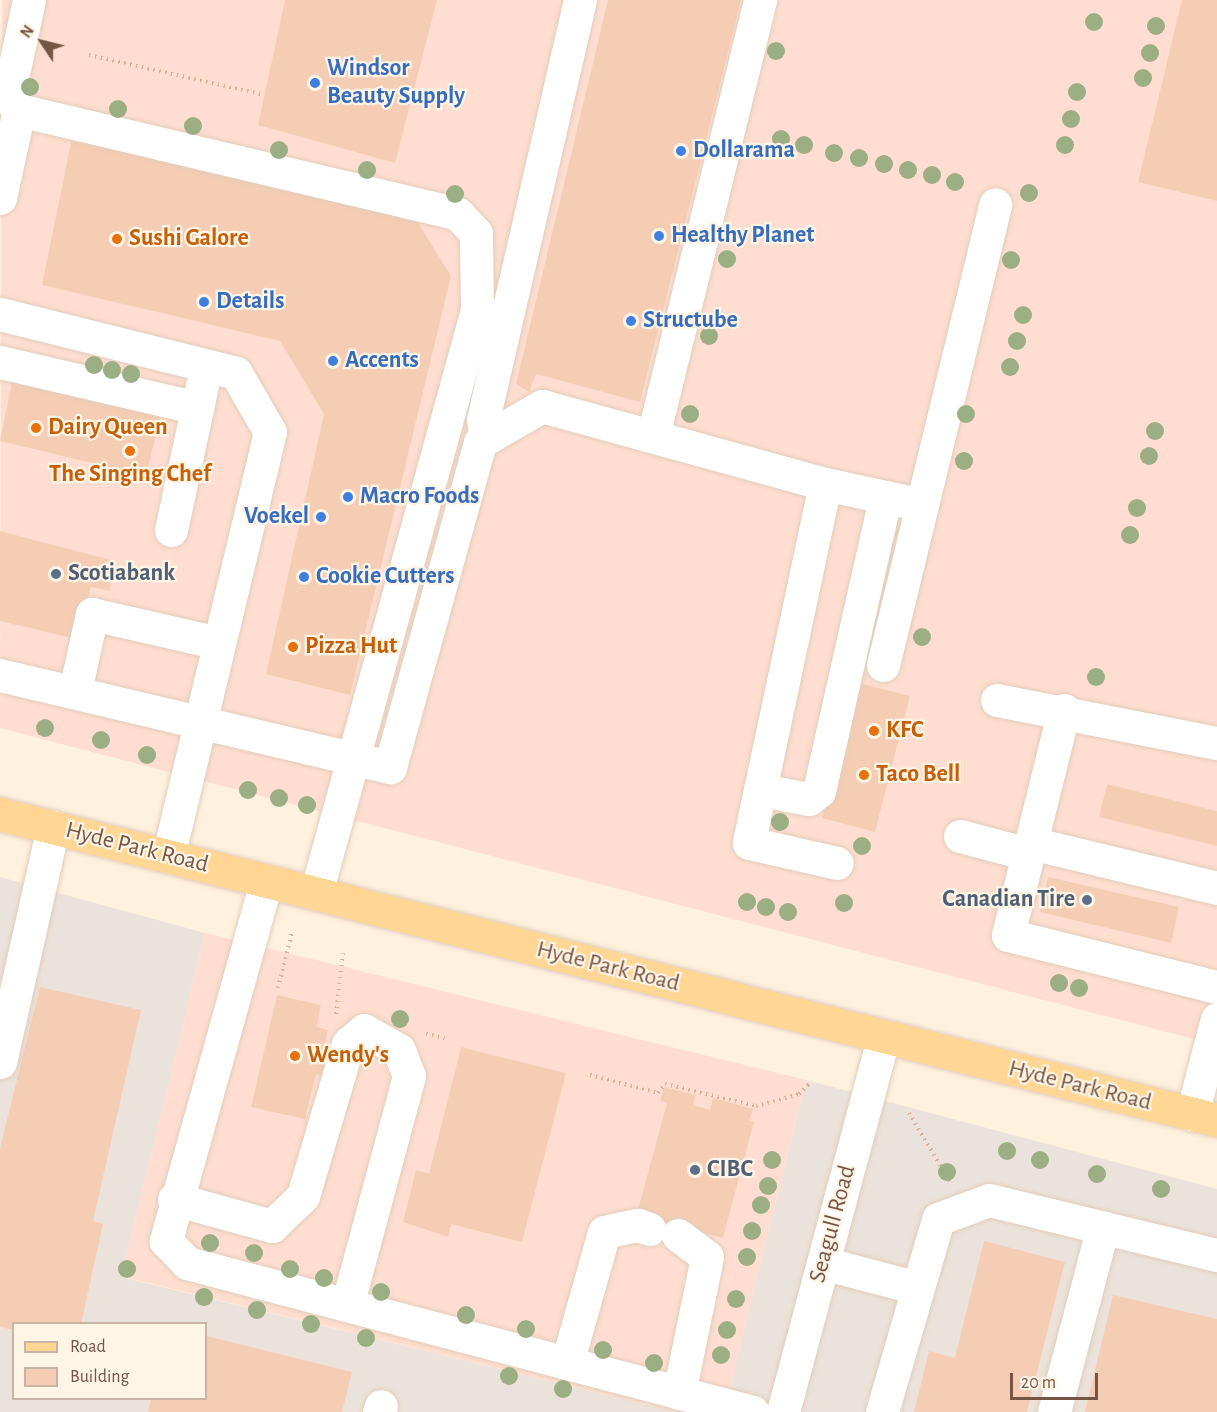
<!DOCTYPE html>
<style>
body{margin:0}
#map{position:relative;width:1217px;height:1412px;overflow:hidden;background:#fef1de;font-family:"Alegreya Sans",sans-serif}
div>[style]{position:absolute}
[style*='--x']{left:calc(var(--x)*1px);top:calc(var(--y)*1px);width:calc(var(--w)*1px);rotate:calc(var(--a)*1deg)}
.commercial>*{inset:0;background:#ffded1}
.industrial>*{inset:0;background:#ebe3db}
.building>*{inset:0;background:#f5cdb4}
.path>*{height:4px;margin-top:-2px;transform-origin:0;background:repeating-linear-gradient(90deg,#dab097 0 1.5px,transparent 0 6px)}
.roads{filter:drop-shadow(0 0 2px #e2cdba) drop-shadow(0 0 2px #e2cdba)}
.minor>*{height:33px;margin:-16.5px;padding:0 16.5px;transform-origin:16.5px;border-radius:16.5px;background:#fff}
.major>*{height:33px;margin:-16.5px;padding:0 16.5px;transform-origin:16.5px;border-radius:16.5px;background:#ffd694}
.trees>*{width:18px;height:18px;margin:-9px;border-radius:50%;background:#9cae84}
.dots>*{width:16px;height:16px;translate:-50% -50%;box-sizing:border-box;border:3px solid #fff5e6;border-radius:50%}
span{translate:-50% -50%;white-space:nowrap;text-align:center;line-height:1.15;-webkit-text-stroke:4.5px #fff5e6;paint-order:stroke}
.shop-label{font-size:24px;color:#366cbe;font-weight:700}
.left{translate:0 -50%;text-align:left}
.right{translate:-100% -50%;text-align:right}
.food-label{font-size:24px;color:#c56008;font-weight:700}
.service-label{font-size:24px;color:#4e5e75;font-weight:700}
.street-label{font-size:24px;color:#765545}
.legend{position:absolute;left:12px;top:1322px;width:195px;height:78px;box-sizing:border-box;background:#fff5e6;border:2px solid #c8b5a6;margin:0;padding:8px 10px;list-style:none;font-size:18px;color:#765545}
.legend li{display:flex;align-items:center;gap:12px;height:30px}
.legend b{width:30px;border:2px solid #c8b5a6}
.north{position:absolute;left:12px;top:12px;width:60px;height:60px;-webkit-text-stroke:4px #fff5e6;paint-order:stroke;rotate:305deg;font-size:16px;font-weight:700;line-height:24px;text-align:center;color:#765545}
.north::after{content:'';display:block;margin:auto;width:21px;height:27px;background:#765545;clip-path:polygon(50% 0,100% 100%,50% 72%,0 100%)}
.scale{position:absolute;left:1010px;top:1373px;width:88px;height:27px;box-sizing:border-box;border:3px solid #765545;border-top:0;padding-left:8px;font-size:18px;line-height:21px;white-space:nowrap;color:#765545;-webkit-text-stroke:4px #fff5e6;paint-order:stroke}
</style>
<div id="map">
<div class="commercial">
<div style="clip-path:polygon(2px 0,1217px 0,1217px 1045px,0 728px)"></div>
<div style="clip-path:polygon(205px 933px,806px 1080px,724px 1412px,676px 1412px,120px 1276px)"></div>
</div>
<div class="industrial">
<div style="clip-path:polygon(evenodd,0 877px,205px 933px,121px 1277px,676px 1412px,0 1412px,0 877px,14px 1324px,206px 1324px,206px 1398px,14px 1398px,14px 1324px)"></div>
<div style="clip-path:polygon(806px 1080px,1217px 1189px,1217px 1412px,724px 1412px)"></div>
</div>
<div class="building">
<div style="clip-path:polygon(285px 0,437px 0,395px 163px,258px 125px)"></div>
<div style="clip-path:polygon(608px 0,741px 0,640px 402px,536px 374px,529px 392px,516px 384px)"></div>
<div style="clip-path:polygon(1182px 0,1217px 0,1217px 201px,1138px 182px)"></div>
<div style="clip-path:polygon(72px 138px,417px 221px,451px 276px,350px 695px,266px 674px,324px 414px,280px 341px,42px 285px)"></div>
<div style="clip-path:polygon(14px 373px,162px 409px,146px 476px,0 441px)"></div>
<div style="clip-path:polygon(0 531px,115px 561px,110px 591px,91px 587px,76px 639px,0 621px)"></div>
<div style="clip-path:polygon(859px 683px,910px 696px,875px 832px,822px 818px)"></div>
<div style="clip-path:polygon(1107px 784px,1217px 811px,1217px 846px,1099px 817px)"></div>
<div style="clip-path:polygon(1048px 877px,1179px 907px,1171px 943px,1040px 912px)"></div>
<div style="clip-path:polygon(40px 987px,141px 1010px,93px 1221px,103px 1224px,81px 1324px,14px 1324px,14px 1330px,0 1327px,0 1148px)"></div>
<div style="clip-path:polygon(277px 995px,321px 1005px,317px 1027px,328px 1030px,322px 1055px,332px 1058px,327px 1077px,316px 1074px,305px 1119px,251px 1107px)"></div>
<div style="clip-path:polygon(461px 1047px,566px 1073px,522px 1242px,451px 1224px,448px 1237px,403px 1222px,416px 1170px,429px 1174px)"></div>
<div style="clip-path:polygon(664px 1087px,696px 1095px,693px 1105px,710px 1110px,713px 1098px,753px 1109px,749px 1121px,754px 1122px,723px 1238px,680px 1227px,675px 1245px,647px 1238px,636px 1217px,667px 1103px,660px 1101px)"></div>
<div style="clip-path:polygon(984px 1241px,1065px 1262px,1027px 1412px,914px 1412px,929px 1351px,955px 1358px)"></div>
<div style="clip-path:polygon(1113px 1295px,1217px 1319px,1217px 1412px,1085px 1412px)"></div>
<div style="clip-path:polygon(206px 1336px,352px 1372px,342px 1412px,148px 1412px,151px 1398px,206px 1398px)"></div>
</div>
<div class="path">
<div style="--x:89;--y:55;--w:176;--a:12.8"></div>
<div style="--x:278;--y:988;--w:58;--a:-76"></div>
<div style="--x:336;--y:1014;--w:61;--a:-83.5"></div>
<div style="--x:426;--y:1034;--w:19;--a:12"></div>
<div style="--x:590;--y:1075;--w:70;--a:14.8"></div>
<div style="--x:658;--y:1093;--w:11;--a:-52"></div>
<div style="--x:665;--y:1084;--w:94;--a:13.6"></div>
<div style="--x:756;--y:1106;--w:45;--a:-15.6"></div>
<div style="--x:799;--y:1094;--w:16;--a:-45"></div>
<div style="--x:909;--y:1113;--w:80;--a:59.3"></div>
</div>
<div class="roads">
<div class="minor">
<div style="--x:19;--y:110;--w:17;--a:-130"></div>
<div style="--x:8;--y:97;--w:99;--a:-77.8"></div>
<div style="--x:0;--y:198;--w:90;--a:-77.8"></div>
<div style="--x:19;--y:110;--w:451;--a:13.3"></div>
<div style="--x:458;--y:214;--w:26;--a:47"></div>
<div style="--x:476;--y:233;--w:77;--a:89.3"></div>
<div style="--x:477;--y:310;--w:605;--a:105.44"></div>
<div style="--x:0;--y:314;--w:243;--a:14"></div>
<div style="--x:236;--y:373;--w:68;--a:60"></div>
<div style="--x:270;--y:432;--w:436;--a:103.5"></div>
<div style="--x:0;--y:362;--w:202;--a:13.1"></div>
<div style="--x:653;--y:436;--w:449;--a:-76.2"></div>
<div style="--x:487;--y:438;--w:18;--a:-103"></div>
<div style="--x:483;--y:420;--w:431;--a:-77"></div>
<div style="--x:825;--y:484;--w:367;--a:102"></div>
<div style="--x:749;--y:843;--w:90;--a:12.8"></div>
<div style="--x:171;--y:530;--w:147;--a:-77.9"></div>
<div style="--x:883;--y:665;--w:474;--a:-76.3"></div>
<div style="--x:0;--y:675;--w:401;--a:13.3"></div>
<div style="--x:390;--y:767;--w:337;--a:-74.5"></div>
<div style="--x:480;--y:442;--w:72;--a:-30.1"></div>
<div style="--x:542;--y:406;--w:294;--a:15.4"></div>
<div style="--x:825;--y:484;--w:99;--a:12.2"></div>
<div style="--x:75;--y:691;--w:79;--a:-77.6"></div>
<div style="--x:92;--y:614;--w:130;--a:12.9"></div>
<div style="--x:997;--y:700;--w:224;--a:11.1"></div>
<div style="--x:1064;--y:710;--w:232;--a:104"></div>
<div style="--x:1008;--y:935;--w:215;--a:14"></div>
<div style="--x:760;--y:790;--w:50;--a:10.4"></div>
<div style="--x:809;--y:799;--w:13;--a:-39"></div>
<div style="--x:819;--y:791;--w:300;--a:-77.3"></div>
<div style="--x:960;--y:836;--w:70;--a:14.8"></div>
<div style="--x:1031;--y:843;--w:191;--a:13.6"></div>
<div style="--x:266;--y:882;--w:373;--a:105.6"></div>
<div style="--x:166;--y:1241;--w:30;--a:46"></div>
<div style="--x:187;--y:1263;--w:585;--a:14.75"></div>
<div style="--x:0;--y:1062;--w:241;--a:-77.3"></div>
<div style="--x:1192;--y:1114;--w:98;--a:-75.3"></div>
<div style="--x:174;--y:1199;--w:102;--a:15.4"></div>
<div style="--x:272;--y:1226;--w:43;--a:-44.1"></div>
<div style="--x:303;--y:1196;--w:159;--a:-73.5"></div>
<div style="--x:348;--y:1044;--w:21;--a:-41"></div>
<div style="--x:364;--y:1030;--w:40;--a:29.7"></div>
<div style="--x:399;--y:1050;--w:28;--a:69"></div>
<div style="--x:409;--y:1076;--w:237;--a:105.1"></div>
<div style="--x:678;--y:1235;--w:36;--a:37"></div>
<div style="--x:707;--y:1257;--w:139;--a:101.6"></div>
<div style="--x:823;--y:1263;--w:94;--a:14.8"></div>
<div style="--x:567;--y:1363;--w:136;--a:-74.2"></div>
<div style="--x:604;--y:1232;--w:35;--a:-12"></div>
<div style="--x:638;--y:1225;--w:12;--a:20"></div>
<div style="--x:379;--y:1412;--w:6;--a:-72"></div>
<div style="--x:783;--y:1412;--w:389;--a:-75"></div>
<div style="--x:882;--y:1412;--w:201;--a:-73.8"></div>
<div style="--x:938;--y:1219;--w:54;--a:-20.4"></div>
<div style="--x:989;--y:1200;--w:235;--a:13.6"></div>
<div style="--x:1054;--y:1412;--w:191;--a:-75.2"></div>
</div>
<div class="major">
<div style="--x:0;--y:814;--w:1255;--a:14.11"></div>
</div>
</div>
<div class="trees">
<div style="left:1094px;top:22px"></div>
<div style="left:1156px;top:26px"></div>
<div style="left:776px;top:51px"></div>
<div style="left:1150px;top:53px"></div>
<div style="left:1143px;top:78px"></div>
<div style="left:30px;top:87px"></div>
<div style="left:1077px;top:92px"></div>
<div style="left:118px;top:109px"></div>
<div style="left:1071px;top:119px"></div>
<div style="left:193px;top:126px"></div>
<div style="left:781px;top:139px"></div>
<div style="left:804px;top:145px"></div>
<div style="left:1065px;top:145px"></div>
<div style="left:279px;top:150px"></div>
<div style="left:834px;top:153px"></div>
<div style="left:859px;top:158px"></div>
<div style="left:884px;top:164px"></div>
<div style="left:367px;top:170px"></div>
<div style="left:908px;top:170px"></div>
<div style="left:932px;top:175px"></div>
<div style="left:955px;top:182px"></div>
<div style="left:1029px;top:193px"></div>
<div style="left:455px;top:194px"></div>
<div style="left:727px;top:259px"></div>
<div style="left:1011px;top:260px"></div>
<div style="left:1023px;top:315px"></div>
<div style="left:709px;top:336px"></div>
<div style="left:1017px;top:341px"></div>
<div style="left:94px;top:365px"></div>
<div style="left:1010px;top:367px"></div>
<div style="left:112px;top:370px"></div>
<div style="left:131px;top:374px"></div>
<div style="left:690px;top:414px"></div>
<div style="left:966px;top:414px"></div>
<div style="left:1155px;top:431px"></div>
<div style="left:1149px;top:456px"></div>
<div style="left:964px;top:461px"></div>
<div style="left:1137px;top:508px"></div>
<div style="left:1130px;top:535px"></div>
<div style="left:922px;top:637px"></div>
<div style="left:1096px;top:677px"></div>
<div style="left:45px;top:728px"></div>
<div style="left:101px;top:740px"></div>
<div style="left:147px;top:755px"></div>
<div style="left:248px;top:790px"></div>
<div style="left:279px;top:798px"></div>
<div style="left:307px;top:805px"></div>
<div style="left:780px;top:822px"></div>
<div style="left:862px;top:846px"></div>
<div style="left:747px;top:902px"></div>
<div style="left:844px;top:903px"></div>
<div style="left:766px;top:907px"></div>
<div style="left:788px;top:912px"></div>
<div style="left:1059px;top:983px"></div>
<div style="left:1079px;top:988px"></div>
<div style="left:400px;top:1019px"></div>
<div style="left:1007px;top:1151px"></div>
<div style="left:772px;top:1160px"></div>
<div style="left:1040px;top:1160px"></div>
<div style="left:947px;top:1172px"></div>
<div style="left:1097px;top:1174px"></div>
<div style="left:768px;top:1186px"></div>
<div style="left:1161px;top:1189px"></div>
<div style="left:761px;top:1205px"></div>
<div style="left:752px;top:1231px"></div>
<div style="left:210px;top:1243px"></div>
<div style="left:254px;top:1253px"></div>
<div style="left:747px;top:1257px"></div>
<div style="left:127px;top:1269px"></div>
<div style="left:290px;top:1269px"></div>
<div style="left:324px;top:1278px"></div>
<div style="left:381px;top:1292px"></div>
<div style="left:204px;top:1297px"></div>
<div style="left:736px;top:1299px"></div>
<div style="left:257px;top:1310px"></div>
<div style="left:466px;top:1315px"></div>
<div style="left:311px;top:1324px"></div>
<div style="left:526px;top:1329px"></div>
<div style="left:727px;top:1330px"></div>
<div style="left:366px;top:1338px"></div>
<div style="left:603px;top:1350px"></div>
<div style="left:721px;top:1355px"></div>
<div style="left:654px;top:1363px"></div>
<div style="left:509px;top:1376px"></div>
<div style="left:563px;top:1389px"></div>
</div>
<div class="dots">
<div style="left:315px;top:83px;background:#3f7fe0"></div>
<div style="left:681px;top:151px;background:#3f7fe0"></div>
<div style="left:659px;top:236px;background:#3f7fe0"></div>
<div style="left:117px;top:239px;background:#e8710a"></div>
<div style="left:204px;top:302px;background:#3f7fe0"></div>
<div style="left:631px;top:321px;background:#3f7fe0"></div>
<div style="left:333px;top:361px;background:#3f7fe0"></div>
<div style="left:36px;top:428px;background:#e8710a"></div>
<div style="left:130px;top:451px;background:#e8710a"></div>
<div style="left:348px;top:497px;background:#3f7fe0"></div>
<div style="left:321px;top:517px;background:#3f7fe0"></div>
<div style="left:56px;top:574px;background:#5c6f8a"></div>
<div style="left:304px;top:577px;background:#3f7fe0"></div>
<div style="left:293px;top:647px;background:#e8710a"></div>
<div style="left:874px;top:731px;background:#e8710a"></div>
<div style="left:864px;top:775px;background:#e8710a"></div>
<div style="left:1087px;top:900px;background:#5c6f8a"></div>
<div style="left:295px;top:1056px;background:#e8710a"></div>
<div style="left:695px;top:1170px;background:#5c6f8a"></div>
</div>
<div class="shop-label">
<span class="left" style="left:327px;top:83px">Windsor<br>Beauty Supply</span>
<span class="left" style="left:693px;top:151px">Dollarama</span>
<span class="left" style="left:671px;top:236px">Healthy Planet</span>
<span class="left" style="left:216px;top:302px">Details</span>
<span class="left" style="left:643px;top:321px">Structube</span>
<span class="left" style="left:345px;top:361px">Accents</span>
<span class="left" style="left:360px;top:497px">Macro Foods</span>
<span class="right" style="left:309px;top:517px">Voekel</span>
<span class="left" style="left:316px;top:577px">Cookie Cutters</span>
</div>
<div class="food-label">
<span class="left" style="left:129px;top:239px">Sushi Galore</span>
<span class="left" style="left:48px;top:428px">Dairy Queen</span>
<span style="left:130px;top:475px">The Singing Chef</span>
<span class="left" style="left:305px;top:647px">Pizza Hut</span>
<span class="left" style="left:886px;top:731px">KFC</span>
<span class="left" style="left:876px;top:775px">Taco Bell</span>
<span class="left" style="left:307px;top:1056px">Wendy's</span>
</div>
<div class="service-label">
<span class="left" style="left:68px;top:574px">Scotiabank</span>
<span class="right" style="left:1075px;top:900px">Canadian Tire</span>
<span class="left" style="left:707px;top:1170px">CIBC</span>
</div>
<div class="street-label">
<span style="left:137px;top:848px;rotate:14deg">Hyde Park Road</span>
<span style="left:608px;top:967px;rotate:14deg">Hyde Park Road</span>
<span style="left:1080px;top:1086px;rotate:14deg">Hyde Park Road</span>
<span style="left:833px;top:1224px;rotate:-75deg">Seagull Road</span>
</div>
<ul class="legend">
<li><b style="height:8px;background:#ffd694"></b>Road</li>
<li><b style="height:16px;background:#f5cdb4"></b>Building</li>
</ul>
<div class="north">N</div>
<div class="scale">20 m</div>
</div>
